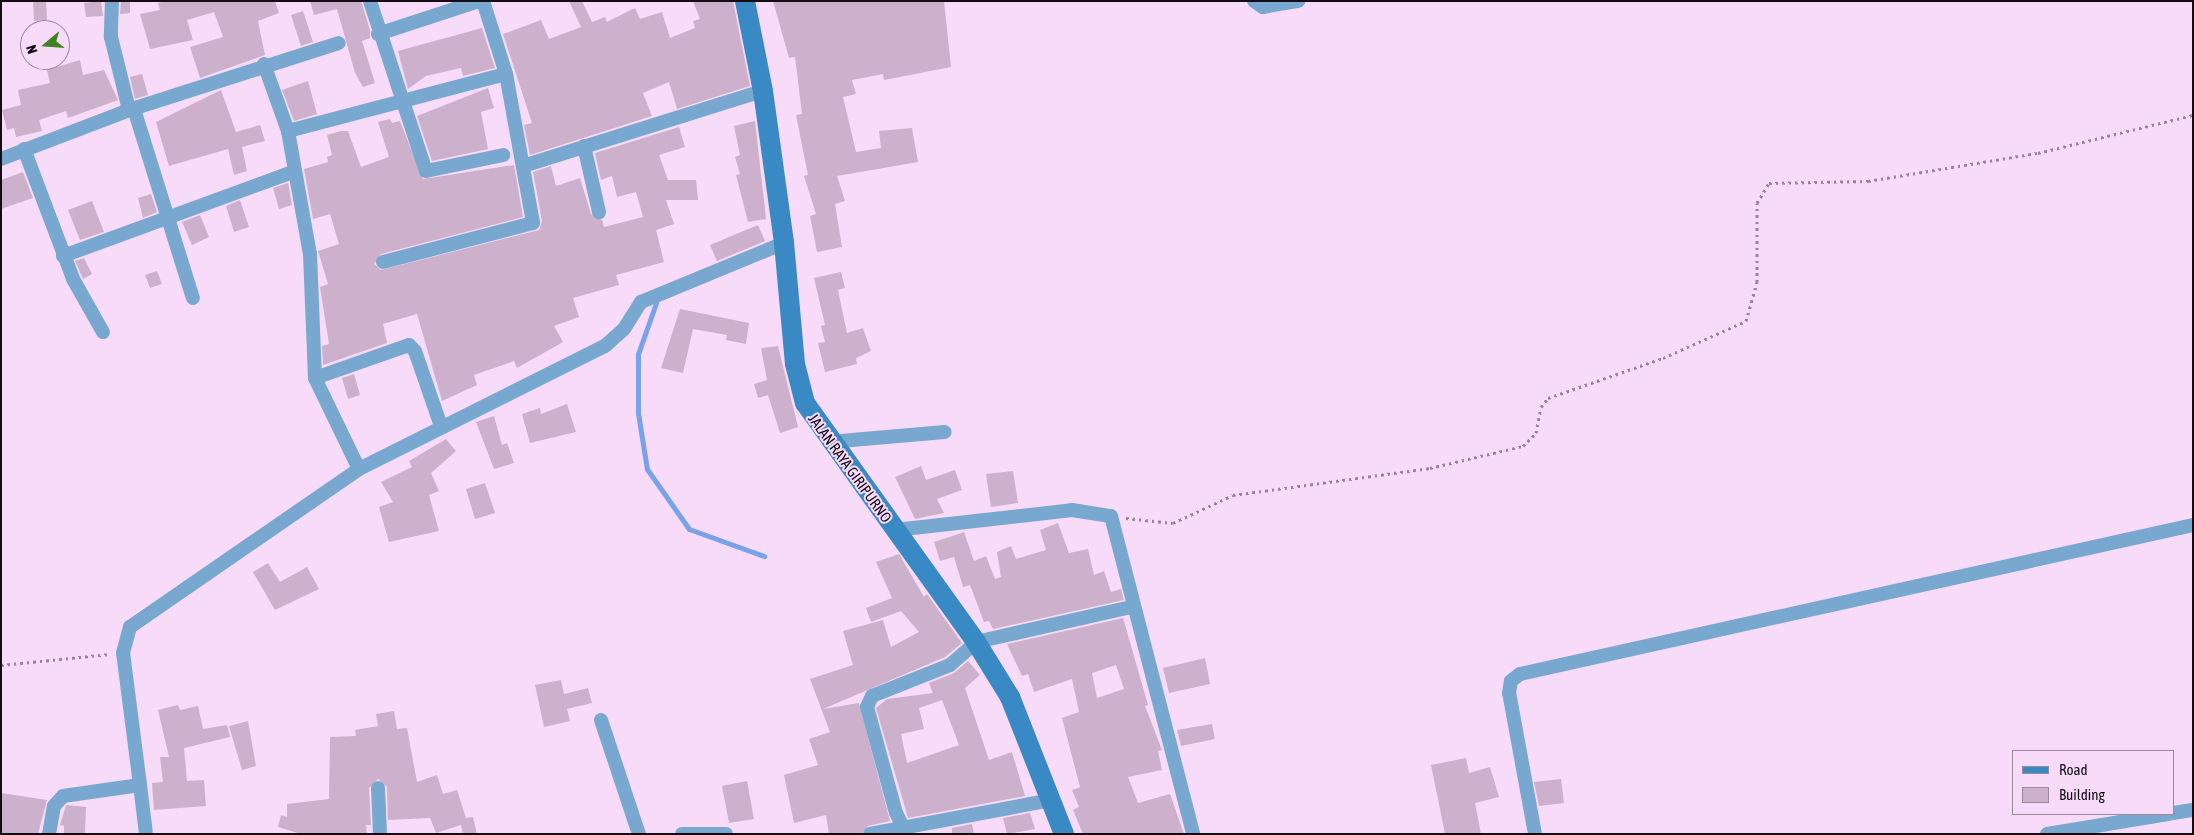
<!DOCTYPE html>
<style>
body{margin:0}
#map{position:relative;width:2194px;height:835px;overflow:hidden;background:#f7dbf8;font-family:"Asap Condensed",sans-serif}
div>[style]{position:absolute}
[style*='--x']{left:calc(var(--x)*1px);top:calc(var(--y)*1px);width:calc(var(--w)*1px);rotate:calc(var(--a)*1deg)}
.stream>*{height:5px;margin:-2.5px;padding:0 2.5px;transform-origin:2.5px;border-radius:2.5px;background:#7aa2e9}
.building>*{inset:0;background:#ccb0cc}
.path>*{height:3px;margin-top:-1.5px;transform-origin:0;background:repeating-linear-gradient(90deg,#988499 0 2.5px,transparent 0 6.5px)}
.street>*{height:14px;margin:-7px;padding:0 7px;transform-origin:7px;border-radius:7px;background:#78a8d0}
.secondary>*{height:20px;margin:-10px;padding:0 10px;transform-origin:10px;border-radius:10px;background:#3989c4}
span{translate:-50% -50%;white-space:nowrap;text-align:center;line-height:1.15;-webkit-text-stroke:4px #f7dbf8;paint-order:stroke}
.street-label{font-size:15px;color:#140b15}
.frame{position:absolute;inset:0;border:2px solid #140b15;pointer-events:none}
.legend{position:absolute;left:2012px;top:750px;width:162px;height:65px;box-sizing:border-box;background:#f7dbf8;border:1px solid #9c889d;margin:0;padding:6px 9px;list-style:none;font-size:15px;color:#140b15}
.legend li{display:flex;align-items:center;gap:10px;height:25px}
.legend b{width:25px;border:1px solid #9c889d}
.north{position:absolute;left:20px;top:20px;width:50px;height:50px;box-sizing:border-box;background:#f7dbf8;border:1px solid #9c889d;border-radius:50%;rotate:252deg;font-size:14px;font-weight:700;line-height:20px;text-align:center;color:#140b15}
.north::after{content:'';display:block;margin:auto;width:18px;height:22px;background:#3f8122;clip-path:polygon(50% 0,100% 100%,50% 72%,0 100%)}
</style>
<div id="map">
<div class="stream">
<div style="--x:656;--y:303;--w:54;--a:109.4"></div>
<div style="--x:638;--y:354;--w:59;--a:90"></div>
<div style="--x:638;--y:413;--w:57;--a:80.9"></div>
<div style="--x:647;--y:469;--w:73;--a:55"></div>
<div style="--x:689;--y:529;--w:80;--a:19.8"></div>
</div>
<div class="building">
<div style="clip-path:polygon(33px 1px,46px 1px,47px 20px,34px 21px)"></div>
<div style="clip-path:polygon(101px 1px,103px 16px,86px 17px,84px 3px)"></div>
<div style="clip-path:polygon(121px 1px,130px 1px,130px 13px,120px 14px)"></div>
<div style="clip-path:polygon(166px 1px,275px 1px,279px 13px,258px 21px,265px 55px,200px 78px,190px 47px,223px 37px,214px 12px,187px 20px,193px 40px,150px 49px,140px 14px,160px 10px,158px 3px)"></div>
<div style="clip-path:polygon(310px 1px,361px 1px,370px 30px,370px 38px,362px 41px,375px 83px,363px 87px,355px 73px,337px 9px,314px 15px)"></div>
<div style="clip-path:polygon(569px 1px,582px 1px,592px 22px,605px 17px,607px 22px,635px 8px,640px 19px,662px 12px,670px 38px,695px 28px,693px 21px,700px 19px,693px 1px,733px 1px,750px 86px,677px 109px,669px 82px,643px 93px,652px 116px,530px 155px,524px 125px,532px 123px,503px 34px,541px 20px,549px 39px,581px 27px)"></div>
<div style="clip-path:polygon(773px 1px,944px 1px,951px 67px,884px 80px,883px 74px,852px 80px,856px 94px,843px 97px,856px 152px,881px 148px,879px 131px,912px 128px,918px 162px,837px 176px,845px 201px,835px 204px,842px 247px,817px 252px,810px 216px,816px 214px,804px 176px,808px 175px,796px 115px,802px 114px,795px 57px,789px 58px)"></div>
<div style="clip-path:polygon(303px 11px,313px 42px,301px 46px,291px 15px)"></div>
<div style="clip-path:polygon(482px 28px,495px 68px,463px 76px,461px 68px,426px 76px,408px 89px,398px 51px)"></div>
<div style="clip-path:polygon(80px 60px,83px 75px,104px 70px,118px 100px,68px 118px,66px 111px,39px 120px,42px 131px,16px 137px,14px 128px,7px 130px,2px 110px,21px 105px,18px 90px,50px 83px,47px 70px)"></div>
<div style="clip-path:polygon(142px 74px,148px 95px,135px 99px,130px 77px)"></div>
<div style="clip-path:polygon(308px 81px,317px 114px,294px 121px,282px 90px)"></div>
<div style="clip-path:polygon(488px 88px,494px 108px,481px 112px,488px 149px,432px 161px,417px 116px)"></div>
<div style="clip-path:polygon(221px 90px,236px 132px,260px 125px,265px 141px,242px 147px,247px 171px,234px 175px,228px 149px,169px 166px,156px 122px)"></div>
<div style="clip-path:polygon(390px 119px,392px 123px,400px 121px,423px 179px,514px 165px,523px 217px,381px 254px,374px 264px,381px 270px,539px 230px,542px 221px,533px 172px,551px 166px,556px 186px,580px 178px,591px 214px,602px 220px,604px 227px,643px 217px,636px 192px,617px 197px,612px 176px,601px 180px,595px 153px,679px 127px,685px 147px,659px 155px,668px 180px,696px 180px,698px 200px,666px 200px,674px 224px,656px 230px,664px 262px,616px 275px,619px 285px,573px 298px,579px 317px,554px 326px,563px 342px,517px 368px,514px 361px,474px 375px,477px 385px,442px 401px,417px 314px,383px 324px,387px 343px,323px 365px,322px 346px,329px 344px,320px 287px,328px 284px,318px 251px,339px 244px,330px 214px,313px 219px,304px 169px,328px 162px,327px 157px,332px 155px,327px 135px,341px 131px,348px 131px,361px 167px,389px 157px,378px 122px)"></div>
<div style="clip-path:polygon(755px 121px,766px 219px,748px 222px,736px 175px,740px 174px,735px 157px,740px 155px,734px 126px)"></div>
<div style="clip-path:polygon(23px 172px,33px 198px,1px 209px,1px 180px)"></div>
<div style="clip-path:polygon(288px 183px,292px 205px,279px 209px,273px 188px)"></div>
<div style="clip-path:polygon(151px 194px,157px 212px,143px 218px,138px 198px)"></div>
<div style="clip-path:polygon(240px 200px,249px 227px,234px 232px,226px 206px)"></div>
<div style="clip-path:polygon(92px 201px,104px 232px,80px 240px,68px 210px)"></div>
<div style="clip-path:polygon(200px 215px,209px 237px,192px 245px,182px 222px)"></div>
<div style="clip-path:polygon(758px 225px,765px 241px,717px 261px,710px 245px)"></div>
<div style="clip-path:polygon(84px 258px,92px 274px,83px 279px,75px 261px)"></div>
<div style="clip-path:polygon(157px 271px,162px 284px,150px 288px,145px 275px)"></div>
<div style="clip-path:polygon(841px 272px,845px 288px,838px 290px,847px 333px,863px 328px,871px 351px,856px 358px,857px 364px,825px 372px,818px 343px,825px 342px,821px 326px,825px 325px,814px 278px)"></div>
<div style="clip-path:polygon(680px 309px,749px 323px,746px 344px,726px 340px,727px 335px,693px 329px,683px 373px,661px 368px)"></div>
<div style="clip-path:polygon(778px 346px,798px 427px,780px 433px,768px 395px,758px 398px,754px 384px,767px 380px,761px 348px)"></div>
<div style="clip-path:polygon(354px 374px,360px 395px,348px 399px,342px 378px)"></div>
<div style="clip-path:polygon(567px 404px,576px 432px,530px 443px,522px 414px,540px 408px,541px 414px)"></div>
<div style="clip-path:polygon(494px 416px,502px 445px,507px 443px,514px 463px,494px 469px,476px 422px)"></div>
<div style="clip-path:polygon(446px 439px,456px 451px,431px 473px,439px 491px,429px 495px,439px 531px,389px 542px,379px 507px,393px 502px,381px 482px,412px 467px,409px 461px)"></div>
<div style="clip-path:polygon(921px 466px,926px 480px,955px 470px,962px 490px,937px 499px,944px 513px,915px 519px,895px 477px)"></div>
<div style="clip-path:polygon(1013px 471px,1018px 503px,991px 507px,986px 474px)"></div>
<div style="clip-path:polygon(485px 483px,495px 513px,475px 519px,466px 489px)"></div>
<div style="clip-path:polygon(1058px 523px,1069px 553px,1088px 549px,1094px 575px,1104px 571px,1111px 592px,1121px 589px,1124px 600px,993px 629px,989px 621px,984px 622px,970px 585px,963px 587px,954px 557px,940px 561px,934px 542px,964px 532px,974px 561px,986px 556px,995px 579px,1001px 577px,997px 552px,1011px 546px,1016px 559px,1046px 550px,1040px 530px)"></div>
<div style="clip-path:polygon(899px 554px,924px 597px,927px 594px,962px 643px,945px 657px,823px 709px,859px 703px,890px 821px,868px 826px,861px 834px,829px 834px,826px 815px,794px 823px,784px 775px,818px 765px,809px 739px,830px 732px,810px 679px,853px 665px,843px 631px,883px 620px,891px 647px,919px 632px,901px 611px,871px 622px,866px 608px,892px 598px,876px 562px)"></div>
<div style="clip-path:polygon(268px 563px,280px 582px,307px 567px,319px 589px,275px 610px,253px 572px)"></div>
<div style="clip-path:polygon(evenodd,1123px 618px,1148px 705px,1145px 706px,1162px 750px,1158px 751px,1162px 770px,1128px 777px,1138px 803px,1170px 794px,1184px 834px,1083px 834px,1073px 810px,1079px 807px,1072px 790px,1080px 787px,1062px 718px,1079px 712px,1072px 679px,1034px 692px,1028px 674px,1022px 676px,1007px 644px,1123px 618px,1116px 665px,1124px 689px,1097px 698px,1092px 673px,1116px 665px)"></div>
<div style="clip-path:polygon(1205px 658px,1210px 684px,1169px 693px,1163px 668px)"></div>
<div style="clip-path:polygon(evenodd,968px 661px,980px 675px,965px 688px,989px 760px,1012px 752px,1025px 796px,908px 818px,876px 708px,887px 699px,933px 693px,929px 683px,954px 673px,968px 661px,942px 700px,959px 745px,907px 763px,901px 734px,924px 729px,919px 708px,942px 700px)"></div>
<div style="clip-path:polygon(561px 680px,564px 694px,588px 688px,592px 703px,567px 709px,570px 721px,544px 727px,535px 685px)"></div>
<div style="clip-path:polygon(178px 705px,180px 710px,198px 706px,203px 729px,227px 725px,230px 737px,184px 748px,187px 781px,204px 780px,206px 806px,154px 810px,152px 783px,163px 782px,160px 757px,169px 757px,158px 710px)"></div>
<div style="clip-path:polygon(394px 711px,397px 729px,407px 728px,417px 782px,437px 775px,443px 794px,457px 790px,466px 818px,473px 817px,477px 834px,463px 834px,461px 825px,436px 833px,430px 818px,388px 820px,387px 787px,378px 779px,369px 788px,371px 825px,366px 825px,367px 834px,301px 834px,278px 827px,281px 815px,287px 817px,287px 804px,329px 799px,330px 737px,356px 736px,355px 730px,378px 726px,376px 714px)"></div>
<div style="clip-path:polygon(248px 721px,256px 766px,242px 770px,229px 726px)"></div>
<div style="clip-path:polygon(1212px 724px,1215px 739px,1181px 746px,1177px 730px)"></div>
<div style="clip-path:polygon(1466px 758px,1469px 773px,1490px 767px,1499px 797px,1475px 803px,1481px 834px,1445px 834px,1431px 765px)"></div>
<div style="clip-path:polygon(1561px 779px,1564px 803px,1539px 806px,1534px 782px)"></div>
<div style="clip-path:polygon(747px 781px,754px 819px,729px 823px,722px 786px)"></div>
<div style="clip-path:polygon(1px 793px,47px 800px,38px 834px,1px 834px)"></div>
<div style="clip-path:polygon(66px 805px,86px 807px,85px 834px,64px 834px,64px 826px,60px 825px)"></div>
<div style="clip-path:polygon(1030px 813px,1035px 829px,1007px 834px,1003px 818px)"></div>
<div style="clip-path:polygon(972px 824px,974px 834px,952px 834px,952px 828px)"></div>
</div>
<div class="path">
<div style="--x:1126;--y:518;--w:47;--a:6.1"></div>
<div style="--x:1173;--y:523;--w:66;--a:-25"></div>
<div style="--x:1233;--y:495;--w:199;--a:-7.8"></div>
<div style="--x:1430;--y:468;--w:96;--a:-13.3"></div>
<div style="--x:1523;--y:446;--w:18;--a:-45"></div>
<div style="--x:1536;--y:433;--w:26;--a:-79"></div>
<div style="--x:1541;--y:407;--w:11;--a:-52"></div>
<div style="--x:1548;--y:398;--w:122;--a:-19.2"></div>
<div style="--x:1663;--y:358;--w:91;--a:-24"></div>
<div style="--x:1746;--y:321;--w:41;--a:-74.2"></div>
<div style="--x:1757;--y:282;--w:79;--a:-90"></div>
<div style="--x:1757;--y:203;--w:23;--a:-59"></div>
<div style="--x:1769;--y:183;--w:99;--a:-1.2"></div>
<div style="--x:1868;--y:181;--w:172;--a:-9.4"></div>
<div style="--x:2038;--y:153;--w:160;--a:-13.8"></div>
<div style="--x:1;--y:665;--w:110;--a:-5.8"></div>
</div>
<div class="street">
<div style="--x:112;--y:1;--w:36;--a:92"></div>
<div style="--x:111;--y:37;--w:75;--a:76.1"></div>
<div style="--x:370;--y:1;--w:179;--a:71.8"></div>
<div style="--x:426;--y:171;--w:79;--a:-11.7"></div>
<div style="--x:483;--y:1;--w:77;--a:72.5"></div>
<div style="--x:1254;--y:1;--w:11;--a:34"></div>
<div style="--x:1263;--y:7;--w:36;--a:-10"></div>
<div style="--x:378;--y:34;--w:106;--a:-18.1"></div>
<div style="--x:264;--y:64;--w:71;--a:70.3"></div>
<div style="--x:288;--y:131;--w:125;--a:79.9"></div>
<div style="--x:310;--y:254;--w:124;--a:87.7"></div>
<div style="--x:315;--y:378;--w:101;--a:64.2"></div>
<div style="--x:134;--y:109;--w:198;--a:72.7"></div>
<div style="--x:288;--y:131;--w:225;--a:-14.7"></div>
<div style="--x:506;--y:74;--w:151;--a:79.7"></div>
<div style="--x:533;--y:223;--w:155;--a:165.4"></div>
<div style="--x:584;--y:146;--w:68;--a:77.2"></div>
<div style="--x:24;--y:149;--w:139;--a:69.3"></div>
<div style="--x:73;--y:279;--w:61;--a:60.5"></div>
<div style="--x:1;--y:159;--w:137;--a:-20.9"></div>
<div style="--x:129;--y:110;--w:220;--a:-17.7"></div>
<div style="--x:523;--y:166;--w:251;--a:-17.4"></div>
<div style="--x:63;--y:256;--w:247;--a:-20.1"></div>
<div style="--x:315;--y:378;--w:100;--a:-19.3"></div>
<div style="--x:409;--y:345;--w:8;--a:45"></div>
<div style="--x:415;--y:351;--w:79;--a:70.9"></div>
<div style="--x:829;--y:442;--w:116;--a:-4.9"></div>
<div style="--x:895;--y:530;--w:178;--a:-6.4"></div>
<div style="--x:1072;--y:510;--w:39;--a:9"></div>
<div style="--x:1111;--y:516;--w:328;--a:75.5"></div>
<div style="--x:601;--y:720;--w:120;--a:71.6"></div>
<div style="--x:140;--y:785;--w:49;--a:83"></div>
<div style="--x:378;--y:788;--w:46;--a:87.5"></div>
<div style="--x:2173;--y:813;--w:20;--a:-9"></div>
<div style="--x:49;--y:834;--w:28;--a:-80"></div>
<div style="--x:54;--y:806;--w:13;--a:-48"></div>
<div style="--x:63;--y:796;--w:78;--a:-8.1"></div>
<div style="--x:140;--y:785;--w:133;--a:-97.3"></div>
<div style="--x:123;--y:653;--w:27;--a:-75"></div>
<div style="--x:130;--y:627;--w:278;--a:-34.6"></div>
<div style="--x:359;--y:469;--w:275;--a:-26.6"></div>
<div style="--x:605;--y:346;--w:25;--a:-42"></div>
<div style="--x:624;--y:329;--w:32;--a:-58"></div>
<div style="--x:641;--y:302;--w:155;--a:-22.4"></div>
<div style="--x:682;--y:834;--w:44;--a:0"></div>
<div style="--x:870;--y:834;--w:185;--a:-10.6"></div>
<div style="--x:906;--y:834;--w:23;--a:-115"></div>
<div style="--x:896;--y:813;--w:110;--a:-105.3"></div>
<div style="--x:867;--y:707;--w:12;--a:-66"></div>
<div style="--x:872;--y:696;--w:84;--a:-21.7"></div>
<div style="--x:950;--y:665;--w:35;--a:-41"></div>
<div style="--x:976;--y:642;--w:159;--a:-12.7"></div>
<div style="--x:1535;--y:834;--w:143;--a:-100.4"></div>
<div style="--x:1509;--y:693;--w:12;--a:-81"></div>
<div style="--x:1511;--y:681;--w:11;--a:-38"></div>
<div style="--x:1520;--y:674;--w:689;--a:-12.48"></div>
<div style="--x:2047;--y:834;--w:124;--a:-9.3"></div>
</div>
<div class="secondary">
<div style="--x:745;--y:1;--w:92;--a:78.7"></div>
<div style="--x:763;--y:91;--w:153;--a:82.1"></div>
<div style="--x:784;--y:243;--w:121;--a:84.8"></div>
<div style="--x:795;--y:364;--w:40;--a:75.6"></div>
<div style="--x:805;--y:403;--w:294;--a:54.4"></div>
<div style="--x:976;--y:642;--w:65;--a:58.3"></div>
<div style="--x:1010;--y:697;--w:147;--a:68.5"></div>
</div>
<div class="street-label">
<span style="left:850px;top:468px;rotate:54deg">JALAN RAYA GIRIPURNO</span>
</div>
<div class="frame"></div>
<ul class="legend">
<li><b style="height:6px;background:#3989c4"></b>Road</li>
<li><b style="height:14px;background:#ccb0cc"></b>Building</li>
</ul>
<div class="north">N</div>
</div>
